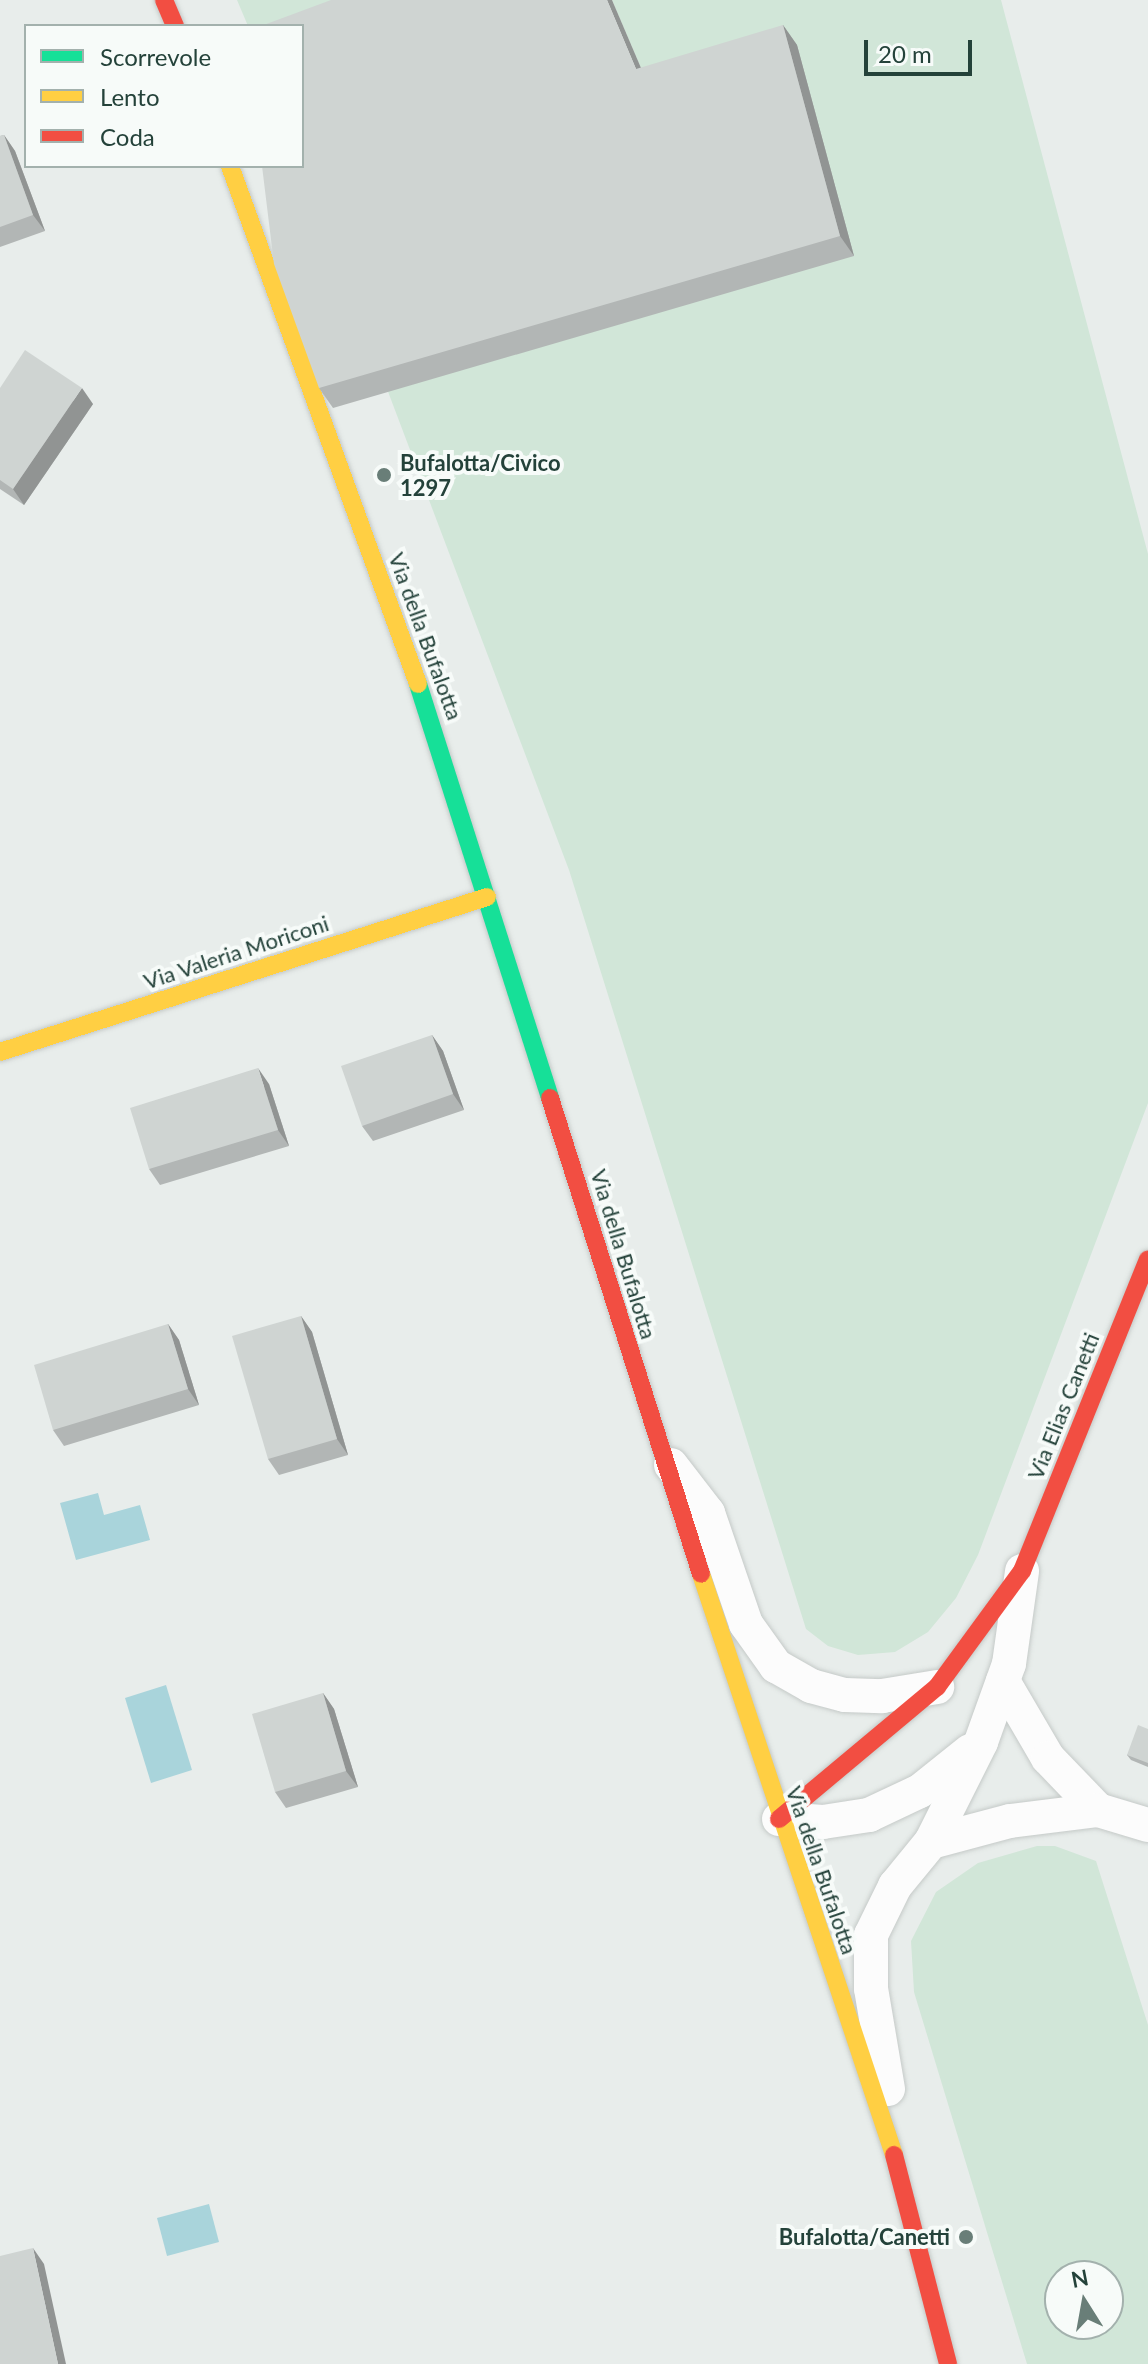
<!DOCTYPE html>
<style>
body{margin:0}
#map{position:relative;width:1148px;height:2364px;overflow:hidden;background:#e8edeb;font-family:Lato,sans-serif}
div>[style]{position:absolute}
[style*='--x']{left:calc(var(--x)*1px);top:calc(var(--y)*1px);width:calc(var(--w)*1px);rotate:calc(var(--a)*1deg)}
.green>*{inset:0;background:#d1e6d8}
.water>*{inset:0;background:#a9d4db}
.roads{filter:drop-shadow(0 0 2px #c5cac8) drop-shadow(0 0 2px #c5cac8)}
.street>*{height:34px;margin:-17px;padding:0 17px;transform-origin:17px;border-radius:17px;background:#fcfcfc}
.fast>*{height:18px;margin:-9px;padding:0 9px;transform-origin:9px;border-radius:9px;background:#16e098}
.slow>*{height:18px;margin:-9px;padding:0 9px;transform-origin:9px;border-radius:9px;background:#ffcf43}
.jam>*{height:18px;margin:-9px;padding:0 9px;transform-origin:9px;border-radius:9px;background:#f24e42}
.wall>*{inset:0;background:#b2b6b5}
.shaded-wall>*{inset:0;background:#919493}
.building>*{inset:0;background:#cfd4d2}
.dots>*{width:22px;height:22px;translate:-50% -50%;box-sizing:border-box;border:4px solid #f7fbf9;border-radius:50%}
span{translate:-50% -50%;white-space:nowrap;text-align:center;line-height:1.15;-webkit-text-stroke:8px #f7fbf9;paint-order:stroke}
.poi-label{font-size:22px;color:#24423a;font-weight:700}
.left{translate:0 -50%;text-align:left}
.right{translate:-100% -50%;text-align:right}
.street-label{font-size:22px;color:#24423a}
.legend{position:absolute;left:24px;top:24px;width:280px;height:144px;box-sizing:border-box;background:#f7fbf9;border:2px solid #a3b1ad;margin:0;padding:10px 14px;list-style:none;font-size:24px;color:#24423a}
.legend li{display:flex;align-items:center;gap:16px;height:40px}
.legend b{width:40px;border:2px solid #a3b1ad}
.north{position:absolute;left:1044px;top:2260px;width:80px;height:80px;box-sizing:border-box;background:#f7fbf9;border:2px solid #a3b1ad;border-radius:50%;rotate:349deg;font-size:22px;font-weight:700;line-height:32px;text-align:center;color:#24423a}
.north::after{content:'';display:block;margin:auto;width:28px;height:36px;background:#697e78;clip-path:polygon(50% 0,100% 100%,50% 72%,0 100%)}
.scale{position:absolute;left:864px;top:40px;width:108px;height:36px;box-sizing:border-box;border:4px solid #24423a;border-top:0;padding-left:10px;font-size:24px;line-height:28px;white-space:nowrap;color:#24423a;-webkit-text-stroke:6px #f7fbf9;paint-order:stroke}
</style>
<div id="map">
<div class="green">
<div style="clip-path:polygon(237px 0,400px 0,302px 26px,248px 26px)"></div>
<div style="clip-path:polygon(612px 0,1001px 0,1148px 554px,1148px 1103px,978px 1555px,956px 1598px,928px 1632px,895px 1652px,858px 1655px,828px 1646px,806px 1629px,569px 870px,387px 389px,650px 89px)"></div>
<div style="clip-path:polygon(evenodd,1037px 1846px,1055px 1846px,1096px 1861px,1148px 2025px,1148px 2364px,1027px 2364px,914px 1992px,911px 1941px,936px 1892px,978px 1863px,1037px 1846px,1108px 2276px,1108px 2324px,1060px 2324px,1060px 2276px,1108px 2276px)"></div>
</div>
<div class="water">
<div style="clip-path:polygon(98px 1493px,104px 1515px,140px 1505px,150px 1540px,76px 1560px,60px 1503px)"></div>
<div style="clip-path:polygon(166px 1685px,192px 1770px,151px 1783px,125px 1698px)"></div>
<div style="clip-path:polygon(209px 2204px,219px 2242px,167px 2256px,157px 2218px)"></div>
</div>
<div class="roads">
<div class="street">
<div style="--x:671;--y:1465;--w:61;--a:52.4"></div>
<div style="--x:708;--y:1513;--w:117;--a:71.1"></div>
<div style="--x:746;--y:1624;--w:52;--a:54.5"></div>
<div style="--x:776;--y:1666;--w:40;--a:29.7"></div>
<div style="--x:811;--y:1686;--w:35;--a:15"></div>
<div style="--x:845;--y:1695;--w:37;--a:2"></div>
<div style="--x:882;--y:1696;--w:56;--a:-9.3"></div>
<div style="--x:1003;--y:1681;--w:89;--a:59.7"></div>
<div style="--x:1048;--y:1758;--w:72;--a:46.1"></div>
<div style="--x:779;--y:1819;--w:44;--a:3.9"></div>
<div style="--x:823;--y:1822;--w:47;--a:-8.7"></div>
<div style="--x:869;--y:1815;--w:56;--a:-25.2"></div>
<div style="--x:920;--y:1791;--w:64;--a:-38.7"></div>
<div style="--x:931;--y:1842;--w:82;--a:-14.9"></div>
<div style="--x:1010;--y:1821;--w:89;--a:-7.1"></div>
<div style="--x:1098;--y:1810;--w:52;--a:16.7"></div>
<div style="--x:888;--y:2089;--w:101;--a:-99.6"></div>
<div style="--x:871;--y:1989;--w:54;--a:-90"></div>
<div style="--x:871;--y:1935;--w:55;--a:-63.9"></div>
<div style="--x:895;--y:1886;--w:57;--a:-50.7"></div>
<div style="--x:931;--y:1842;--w:112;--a:-63.4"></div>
<div style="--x:981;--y:1742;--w:83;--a:-70.3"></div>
<div style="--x:1009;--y:1664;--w:94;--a:-82"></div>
</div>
<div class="fast">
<div style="--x:418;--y:684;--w:435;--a:72.3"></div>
</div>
<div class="slow">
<div style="--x:230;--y:166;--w:551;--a:70.05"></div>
<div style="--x:0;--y:1052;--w:511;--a:-17.65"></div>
<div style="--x:701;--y:1574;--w:612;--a:71.62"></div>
</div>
<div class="jam">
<div style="--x:164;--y:0;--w:28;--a:67"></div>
<div style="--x:550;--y:1098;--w:499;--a:72.4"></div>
<div style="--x:779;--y:1819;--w:206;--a:-39.9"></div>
<div style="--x:937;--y:1687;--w:144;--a:-53.8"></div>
<div style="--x:1022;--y:1571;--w:336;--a:-68"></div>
<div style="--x:894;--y:2155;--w:216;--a:75.5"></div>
</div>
</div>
<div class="wall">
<div style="clip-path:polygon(783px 25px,797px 45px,854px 256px,333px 408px,319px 388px)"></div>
<div style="clip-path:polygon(4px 135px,15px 151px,45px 231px,0 247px,0 136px)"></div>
<div style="clip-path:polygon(0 388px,93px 404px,24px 505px,0 489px)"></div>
<div style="clip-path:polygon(432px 1035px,443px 1051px,464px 1110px,373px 1141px,362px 1126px)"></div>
<div style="clip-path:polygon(269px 1084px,289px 1146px,160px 1185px,149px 1169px)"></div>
<div style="clip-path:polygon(301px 1316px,312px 1332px,348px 1455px,279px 1475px,268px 1459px)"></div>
<div style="clip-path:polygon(168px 1324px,179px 1340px,199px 1405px,64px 1446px,53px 1430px)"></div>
<div style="clip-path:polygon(323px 1693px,334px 1709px,358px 1787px,286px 1808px,275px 1792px)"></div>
<div style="clip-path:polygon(1148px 1729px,1148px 1767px,1131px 1760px,1127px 1755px)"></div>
</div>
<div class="shaded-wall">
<div style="clip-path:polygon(607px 0,612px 0,650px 89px,636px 69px)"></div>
<div style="clip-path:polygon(783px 25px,797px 45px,854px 256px,840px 236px)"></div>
<div style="clip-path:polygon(4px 135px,15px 151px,45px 231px,33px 215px)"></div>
<div style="clip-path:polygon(82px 388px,93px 404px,24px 505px,13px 489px)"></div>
<div style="clip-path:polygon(432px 1035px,443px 1051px,464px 1110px,453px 1094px)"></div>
<div style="clip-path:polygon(258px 1068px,269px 1084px,289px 1146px,278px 1130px)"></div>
<div style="clip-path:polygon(301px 1316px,312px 1332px,348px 1455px,337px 1439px)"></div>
<div style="clip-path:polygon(168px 1324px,179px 1340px,199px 1405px,188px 1389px)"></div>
<div style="clip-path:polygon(323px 1693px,334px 1709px,358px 1787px,346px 1771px)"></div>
<div style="clip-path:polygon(33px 2248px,44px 2264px,66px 2364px,58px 2364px)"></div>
</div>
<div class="building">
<div style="clip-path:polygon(331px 0,607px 0,636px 69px,783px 25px,840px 236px,319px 388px,274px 264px,262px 166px,302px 166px,302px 26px,261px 26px)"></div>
<div style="clip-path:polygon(4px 135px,33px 215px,0 227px,0 136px)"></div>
<div style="clip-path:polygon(25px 350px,82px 388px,13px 489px,0 480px,0 388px)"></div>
<div style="clip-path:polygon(432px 1035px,453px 1094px,362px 1126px,341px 1066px)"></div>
<div style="clip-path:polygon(258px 1068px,278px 1130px,149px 1169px,130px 1108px)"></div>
<div style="clip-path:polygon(301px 1316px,337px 1439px,268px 1459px,232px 1336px)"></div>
<div style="clip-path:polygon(168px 1324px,188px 1389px,53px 1430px,34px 1365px)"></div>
<div style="clip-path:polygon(323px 1693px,346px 1771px,275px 1792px,252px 1714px)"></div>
<div style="clip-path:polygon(1138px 1725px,1148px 1729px,1148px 1763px,1127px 1755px)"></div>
<div style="clip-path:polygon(33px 2248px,58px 2364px,0 2364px,0 2256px)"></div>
</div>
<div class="dots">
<div style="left:384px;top:475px;background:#697e78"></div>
<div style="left:966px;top:2237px;background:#697e78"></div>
</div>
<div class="poi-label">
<span class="left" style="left:400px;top:475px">Bufalotta/Civico<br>1297</span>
<span class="right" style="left:950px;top:2237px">Bufalotta/Canetti</span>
</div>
<div class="street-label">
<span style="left:426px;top:636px;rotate:70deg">Via della Bufalotta</span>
<span style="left:236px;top:952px;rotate:-18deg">Via Valeria Moriconi</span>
<span style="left:624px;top:1254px;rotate:73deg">Via della Bufalotta</span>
<span style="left:1063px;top:1406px;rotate:-68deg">Via Elias Canetti</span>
<span style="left:822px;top:1870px;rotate:71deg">Via della Bufalotta</span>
</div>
<ul class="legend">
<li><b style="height:10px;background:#16e098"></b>Scorrevole</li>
<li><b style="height:10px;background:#ffcf43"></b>Lento</li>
<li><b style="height:10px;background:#f24e42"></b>Coda</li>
</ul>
<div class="north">N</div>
<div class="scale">20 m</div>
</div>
